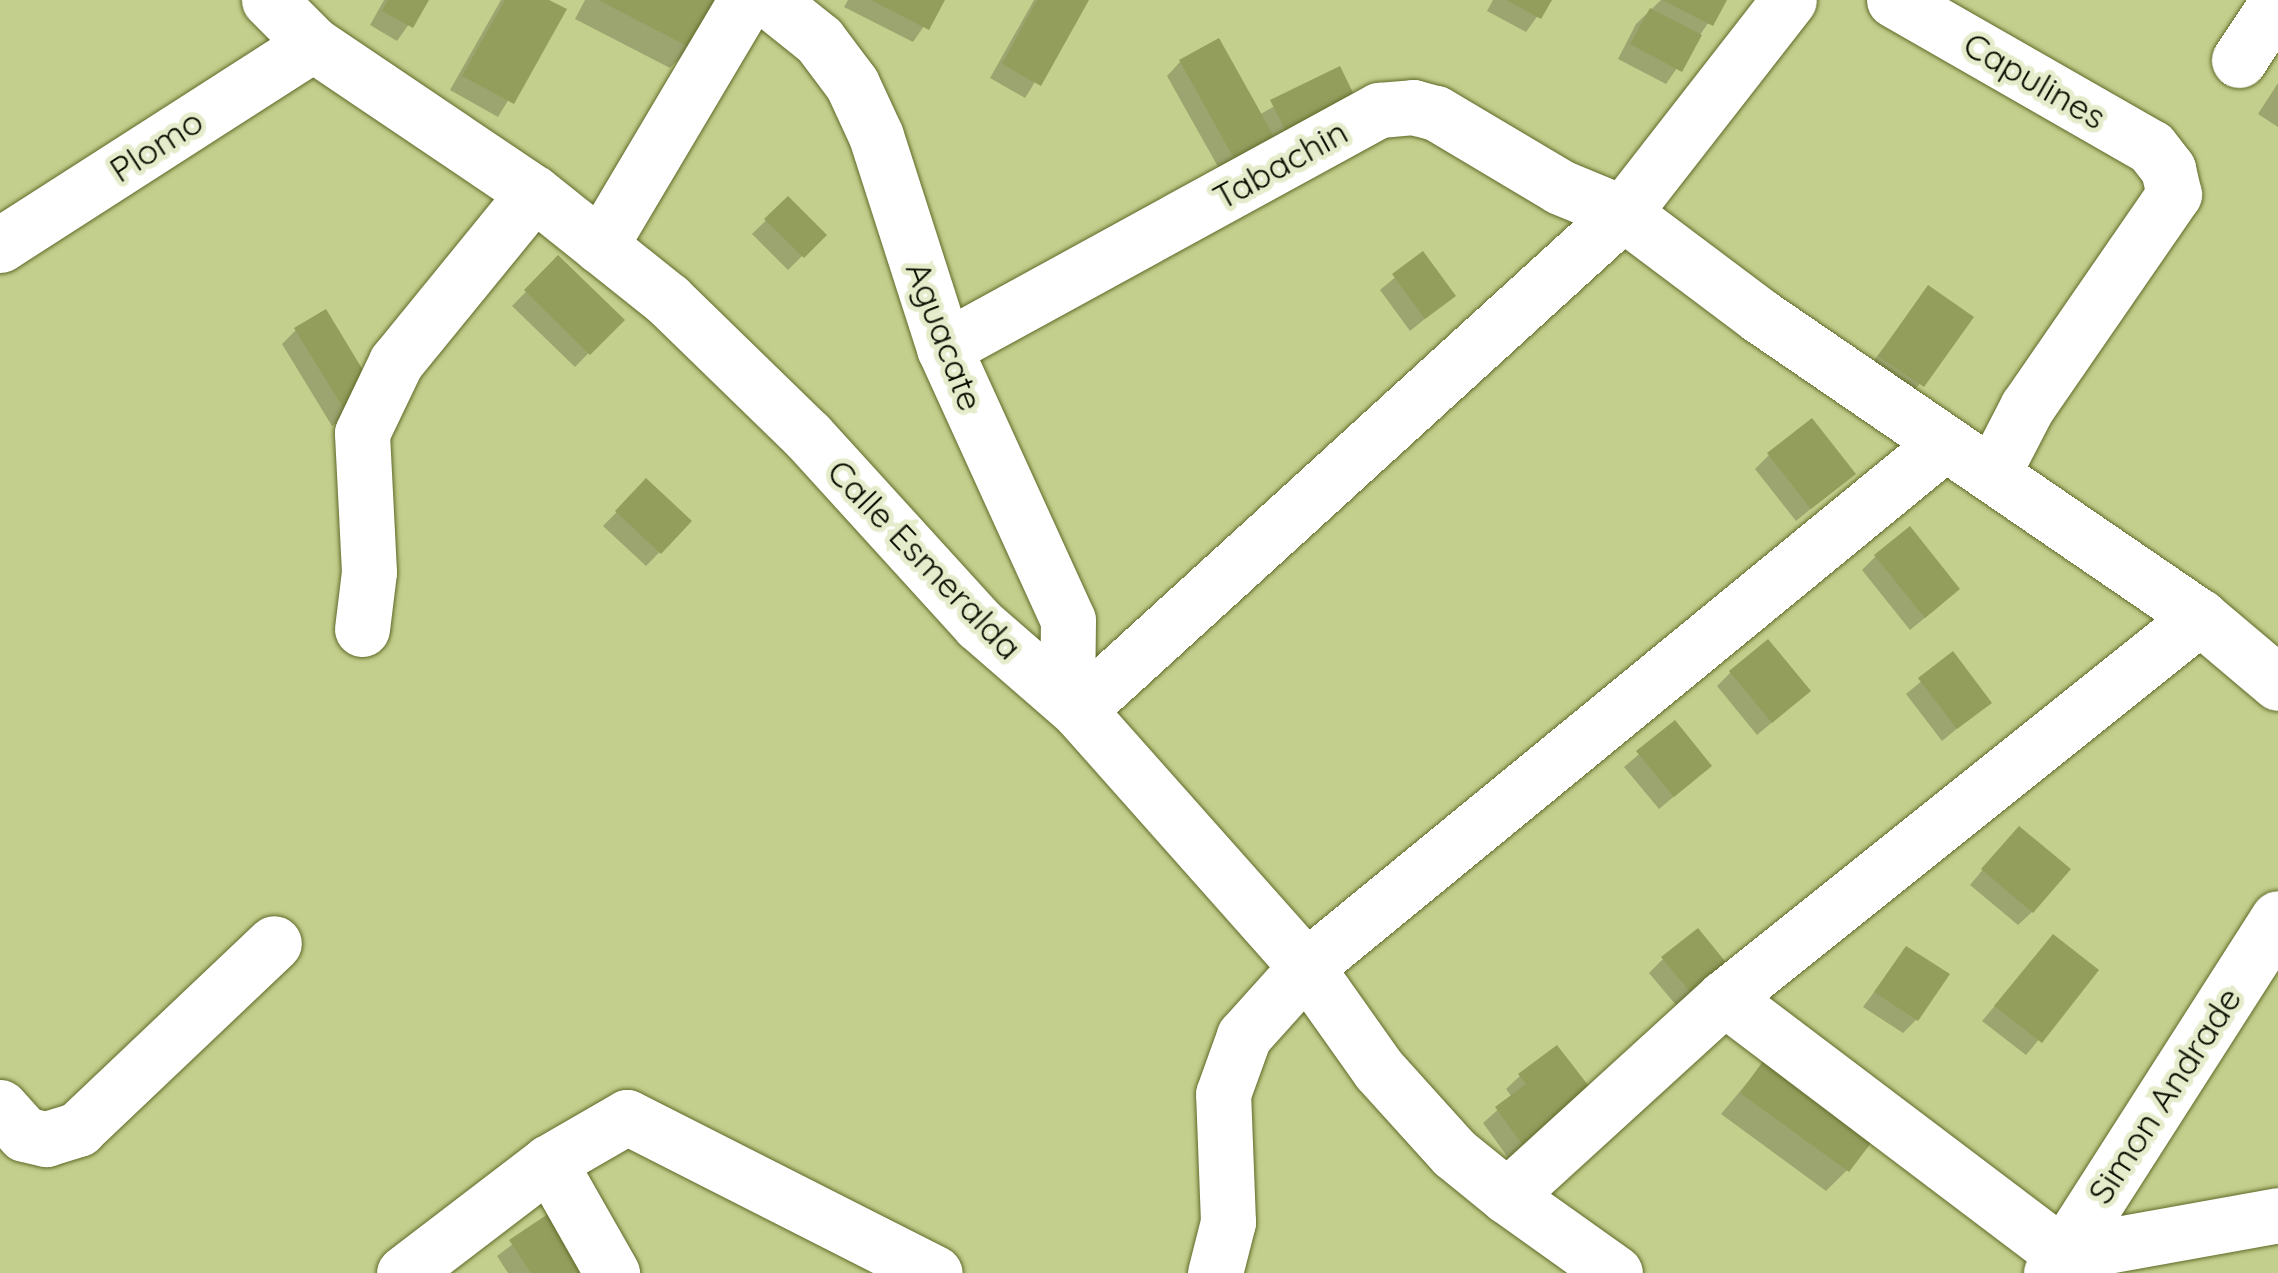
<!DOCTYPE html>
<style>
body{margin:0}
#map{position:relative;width:2278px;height:1273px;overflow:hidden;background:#c3cf8c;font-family:Quicksand,sans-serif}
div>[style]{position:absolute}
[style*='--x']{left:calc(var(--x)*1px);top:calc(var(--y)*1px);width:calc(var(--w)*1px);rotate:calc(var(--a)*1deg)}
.shadow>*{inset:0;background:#0003}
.building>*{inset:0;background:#939e5d}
.roads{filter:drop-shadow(0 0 2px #606a29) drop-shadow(0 0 2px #606a29)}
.minor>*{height:55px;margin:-27.5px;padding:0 27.5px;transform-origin:27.5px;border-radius:27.5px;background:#fff}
span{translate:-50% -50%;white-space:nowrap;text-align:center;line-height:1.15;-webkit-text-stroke:10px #e5eccb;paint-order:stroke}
.street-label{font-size:35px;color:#0b0e00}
</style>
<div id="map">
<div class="shadow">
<div style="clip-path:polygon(384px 0,426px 0,397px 41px,370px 25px)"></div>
<div style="clip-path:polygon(501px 0,544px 0,563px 10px,498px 117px,450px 90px)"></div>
<div style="clip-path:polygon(585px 0,716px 0,690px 47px,670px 68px,575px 19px)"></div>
<div style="clip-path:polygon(848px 0,942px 0,913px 42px,844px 7px)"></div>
<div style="clip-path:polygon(1034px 0,1086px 0,1025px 98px,990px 78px)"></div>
<div style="clip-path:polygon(1493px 0,1549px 0,1526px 32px,1487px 11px)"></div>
<div style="clip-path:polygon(1661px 0,1724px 0,1666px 84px,1618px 59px,1636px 24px)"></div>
<div style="clip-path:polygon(1180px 62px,1259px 115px,1339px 69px,1263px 160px,1226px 181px,1167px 76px)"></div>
<div style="clip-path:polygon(2278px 83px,2278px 127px,2258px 114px)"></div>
<div style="clip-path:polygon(788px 199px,823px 235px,788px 270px,752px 234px)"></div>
<div style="clip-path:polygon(1423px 254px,1453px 296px,1410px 331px,1380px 290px)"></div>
<div style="clip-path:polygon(558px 259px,621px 320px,575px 367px,512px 306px)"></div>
<div style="clip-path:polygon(1928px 288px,1970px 318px,1908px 399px,1866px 371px)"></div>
<div style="clip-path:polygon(296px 330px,361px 408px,332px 426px,282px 344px)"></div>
<div style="clip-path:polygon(1769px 455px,1853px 474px,1796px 521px,1755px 469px)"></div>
<div style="clip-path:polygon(646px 482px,689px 522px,646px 566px,603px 526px)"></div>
<div style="clip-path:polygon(1876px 556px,1943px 603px,1910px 630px,1862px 570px)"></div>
<div style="clip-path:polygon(1953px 655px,1988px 703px,1942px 741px,1906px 694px)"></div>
<div style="clip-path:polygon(1731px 672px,1794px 704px,1757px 735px,1717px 686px)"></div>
<div style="clip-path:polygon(1674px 724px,1695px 779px,1659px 809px,1624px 767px)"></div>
<div style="clip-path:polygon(2005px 843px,2032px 912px,2018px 925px,1970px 885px)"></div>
<div style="clip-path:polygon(2053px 937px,2096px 971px,2026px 1055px,1982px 1021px)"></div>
<div style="clip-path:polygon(1906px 949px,1916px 1020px,1903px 1033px,1863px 1007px)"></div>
<div style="clip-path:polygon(1663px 959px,1733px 975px,1686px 1017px,1649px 973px)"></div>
<div style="clip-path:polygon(1777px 1047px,1847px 1170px,1826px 1191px,1721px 1114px)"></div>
<div style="clip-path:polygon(1520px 1076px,1595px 1098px,1512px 1163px,1483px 1123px,1512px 1097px,1506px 1089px)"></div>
<div style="clip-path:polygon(551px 1215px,582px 1273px,508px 1273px,497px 1256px)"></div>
</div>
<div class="building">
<div style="clip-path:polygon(388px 0,429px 0,413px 28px,382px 11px)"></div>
<div style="clip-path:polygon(505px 0,549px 0,567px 9px,514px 104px,462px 76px)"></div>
<div style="clip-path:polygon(598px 0,718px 0,693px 49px)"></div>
<div style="clip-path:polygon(871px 0,945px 0,929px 30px)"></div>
<div style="clip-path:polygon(1037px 0,1089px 0,1041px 86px,1002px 64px)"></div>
<div style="clip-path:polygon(1506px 0,1552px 0,1541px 19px)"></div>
<div style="clip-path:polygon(1662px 0,1727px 0,1713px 26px)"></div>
<div style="clip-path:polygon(1650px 8px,1702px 35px,1682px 72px,1630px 44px)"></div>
<div style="clip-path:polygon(1219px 38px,1280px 147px,1240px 169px,1179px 60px)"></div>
<div style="clip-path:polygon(1340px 66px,1359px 105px,1290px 140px,1270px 100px)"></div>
<div style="clip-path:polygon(788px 196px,827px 235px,804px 258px,764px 219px)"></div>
<div style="clip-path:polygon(1423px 251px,1456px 296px,1425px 319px,1392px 274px)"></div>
<div style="clip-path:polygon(558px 255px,625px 320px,590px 355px,524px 290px)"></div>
<div style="clip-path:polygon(1928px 285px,1974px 317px,1924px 387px,1878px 356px)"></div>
<div style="clip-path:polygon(326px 309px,378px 395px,347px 414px,294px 328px)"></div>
<div style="clip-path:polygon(1812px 418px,1856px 474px,1811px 509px,1767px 453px)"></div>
<div style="clip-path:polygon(646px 478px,692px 521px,661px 554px,615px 511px)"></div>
<div style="clip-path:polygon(1910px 526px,1960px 589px,1925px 618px,1874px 555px)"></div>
<div style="clip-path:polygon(1768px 639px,1811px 691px,1772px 723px,1729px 671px)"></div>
<div style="clip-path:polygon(1953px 651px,1992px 703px,1957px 729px,1918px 678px)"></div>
<div style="clip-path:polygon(1675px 720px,1712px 766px,1674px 797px,1636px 751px)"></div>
<div style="clip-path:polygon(2019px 826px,2071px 869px,2033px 913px,1981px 869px)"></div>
<div style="clip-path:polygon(1698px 928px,1737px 976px,1701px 1005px,1661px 957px)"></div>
<div style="clip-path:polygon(2053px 934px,2099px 970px,2042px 1043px,1994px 1006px)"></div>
<div style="clip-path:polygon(1906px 946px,1950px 974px,1918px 1021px,1874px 992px)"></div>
<div style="clip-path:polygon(1776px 1043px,1886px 1123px,1849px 1172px,1740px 1093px)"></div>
<div style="clip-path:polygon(1557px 1045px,1598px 1098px,1527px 1151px,1495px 1107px,1526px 1084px,1518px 1074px)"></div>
<div style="clip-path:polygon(551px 1212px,583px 1273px,531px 1273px,509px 1240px)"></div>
</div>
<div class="roads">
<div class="minor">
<div style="--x:269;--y:0;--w:62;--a:45"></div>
<div style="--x:313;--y:44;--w:267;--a:34"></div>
<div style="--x:534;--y:193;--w:171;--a:38.6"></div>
<div style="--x:668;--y:300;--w:195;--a:44.2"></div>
<div style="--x:808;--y:436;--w:254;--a:47.7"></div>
<div style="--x:979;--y:624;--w:131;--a:41"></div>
<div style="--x:1078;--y:710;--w:344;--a:48.4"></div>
<div style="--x:1306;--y:967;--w:126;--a:54.7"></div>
<div style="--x:1379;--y:1070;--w:112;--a:47.9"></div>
<div style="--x:1454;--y:1153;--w:68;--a:39.1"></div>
<div style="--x:769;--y:0;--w:64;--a:38.7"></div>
<div style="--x:819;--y:40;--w:55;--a:53.1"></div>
<div style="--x:852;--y:84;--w:57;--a:65.2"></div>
<div style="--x:876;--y:136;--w:223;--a:72.2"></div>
<div style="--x:944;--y:348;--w:299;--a:65.5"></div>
<div style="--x:1068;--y:620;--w:79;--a:90.7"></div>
<div style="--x:1894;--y:0;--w:296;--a:29.8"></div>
<div style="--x:2151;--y:147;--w:28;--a:52"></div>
<div style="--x:2168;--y:169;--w:26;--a:77"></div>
<div style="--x:2174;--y:194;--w:259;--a:124.6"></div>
<div style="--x:2027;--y:407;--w:74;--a:117.3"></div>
<div style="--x:2239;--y:60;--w:71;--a:-56.5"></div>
<div style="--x:0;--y:245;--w:372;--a:-32.7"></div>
<div style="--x:600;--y:246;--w:286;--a:-59.3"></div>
<div style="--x:944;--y:348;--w:496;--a:-28.7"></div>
<div style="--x:1379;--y:110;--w:34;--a:-5"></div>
<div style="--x:1413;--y:107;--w:24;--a:15"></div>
<div style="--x:1436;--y:113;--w:144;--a:30.8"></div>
<div style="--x:1560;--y:187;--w:68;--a:22.4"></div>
<div style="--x:1623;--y:213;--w:171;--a:36.9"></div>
<div style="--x:1760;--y:316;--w:533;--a:34.38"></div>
<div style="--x:2200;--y:617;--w:102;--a:40.2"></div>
<div style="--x:362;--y:629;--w:57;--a:-83"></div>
<div style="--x:369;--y:572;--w:139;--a:-92.9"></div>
<div style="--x:362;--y:433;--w:79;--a:-64.4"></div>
<div style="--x:396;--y:362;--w:218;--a:-50.8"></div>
<div style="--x:1078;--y:710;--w:738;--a:-42.36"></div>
<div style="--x:1623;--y:213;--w:270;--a:-52.1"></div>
<div style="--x:1724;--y:998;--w:424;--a:37.1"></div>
<div style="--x:2062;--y:1254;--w:219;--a:-10.2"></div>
<div style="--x:0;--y:1107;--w:36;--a:48"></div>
<div style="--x:24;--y:1134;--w:23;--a:13"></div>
<div style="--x:46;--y:1139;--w:34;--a:-17"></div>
<div style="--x:78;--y:1129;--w:270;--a:-43.5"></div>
<div style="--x:549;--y:1162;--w:128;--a:60.4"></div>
<div style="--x:404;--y:1273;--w:183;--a:-37.4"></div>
<div style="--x:549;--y:1162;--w:90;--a:-30"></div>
<div style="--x:627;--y:1117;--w:345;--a:26.9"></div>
<div style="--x:1215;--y:1273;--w:53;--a:-75.7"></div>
<div style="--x:1228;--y:1222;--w:128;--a:-92.2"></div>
<div style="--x:1223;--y:1094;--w:62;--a:-70.1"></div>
<div style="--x:1244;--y:1036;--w:93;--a:-48.1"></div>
<div style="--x:1306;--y:967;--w:826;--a:-39.35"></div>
<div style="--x:1615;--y:1273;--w:133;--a:-144.5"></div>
<div style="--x:1507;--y:1196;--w:294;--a:-42.4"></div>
<div style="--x:1724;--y:998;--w:610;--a:-38.67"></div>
<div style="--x:2051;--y:1273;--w:421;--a:-57.4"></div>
</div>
</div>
<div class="street-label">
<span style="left:2035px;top:80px;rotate:30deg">Capulines</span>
<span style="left:156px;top:145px;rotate:-33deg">Plomo</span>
<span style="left:1280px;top:164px;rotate:-29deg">Tabachin</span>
<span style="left:945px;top:336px;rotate:69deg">Aguacate</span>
<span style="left:925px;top:559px;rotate:46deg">Calle Esmeralda</span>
<span style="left:2164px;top:1095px;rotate:-57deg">Simon Andrade</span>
</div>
</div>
